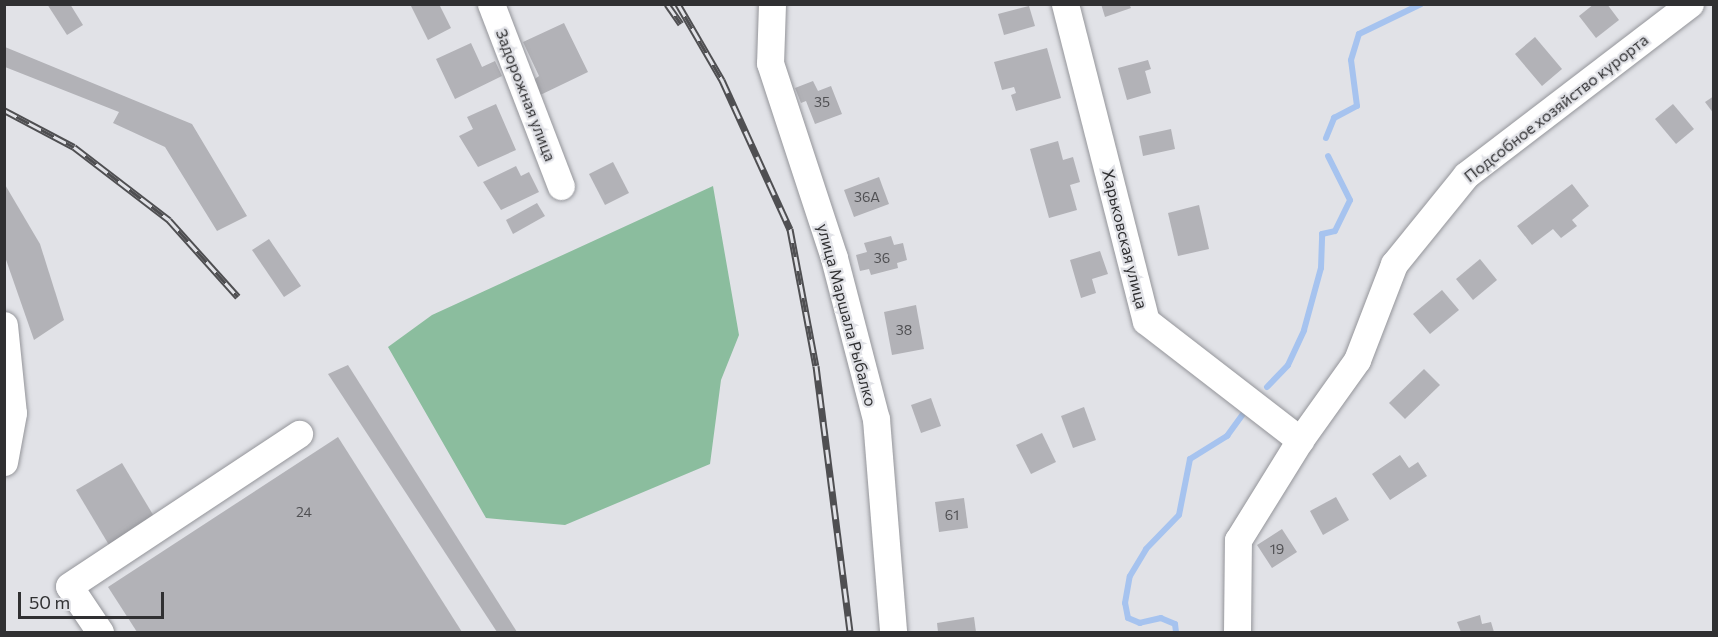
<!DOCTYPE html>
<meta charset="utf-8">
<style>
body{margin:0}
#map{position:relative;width:1718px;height:637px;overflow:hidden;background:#e1e2e7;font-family:Commissioner,sans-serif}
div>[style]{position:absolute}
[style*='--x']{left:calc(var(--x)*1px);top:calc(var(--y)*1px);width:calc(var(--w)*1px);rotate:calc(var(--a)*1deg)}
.forest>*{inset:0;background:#8bbd9e}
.stream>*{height:6px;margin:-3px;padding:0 3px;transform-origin:3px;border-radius:3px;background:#a6c3ef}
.building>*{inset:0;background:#b2b2b7}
.roads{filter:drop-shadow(0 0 2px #94959a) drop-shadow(0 0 2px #94959a)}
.minor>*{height:27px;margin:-13.5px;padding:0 13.5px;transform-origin:13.5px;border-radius:13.5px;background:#fff}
.rail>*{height:7px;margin-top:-3.5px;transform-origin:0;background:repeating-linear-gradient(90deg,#e1e2e7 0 14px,#4f4f52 0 28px);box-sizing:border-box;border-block:2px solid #4f4f52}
span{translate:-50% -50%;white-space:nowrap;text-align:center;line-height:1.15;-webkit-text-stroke:4.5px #e1e2e7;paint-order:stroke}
.number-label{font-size:14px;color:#505053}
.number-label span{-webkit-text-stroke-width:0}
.street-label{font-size:16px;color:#303032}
.frame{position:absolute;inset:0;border:6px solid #303032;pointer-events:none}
.scale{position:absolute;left:18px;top:592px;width:146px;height:27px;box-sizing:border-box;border:3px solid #303032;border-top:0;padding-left:8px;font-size:18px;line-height:21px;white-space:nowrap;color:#303032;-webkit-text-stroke:4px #e1e2e7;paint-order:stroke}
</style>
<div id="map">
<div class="forest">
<div style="clip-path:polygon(713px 186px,739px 335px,721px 380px,710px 464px,565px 525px,486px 518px,388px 347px,432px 315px)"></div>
</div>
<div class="stream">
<div style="--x:1326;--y:138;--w:22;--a:-68"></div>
<div style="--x:1334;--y:118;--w:26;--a:-28"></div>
<div style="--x:1357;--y:106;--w:46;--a:-97.4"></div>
<div style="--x:1351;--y:60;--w:27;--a:-73"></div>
<div style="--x:1359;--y:34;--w:69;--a:-25.8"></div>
<div style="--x:1267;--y:387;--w:30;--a:-46"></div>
<div style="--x:1288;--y:365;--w:38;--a:-65"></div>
<div style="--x:1304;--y:330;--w:64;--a:-74.7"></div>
<div style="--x:1321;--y:268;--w:34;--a:-88"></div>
<div style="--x:1322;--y:234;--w:13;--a:-13"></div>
<div style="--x:1335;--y:231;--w:34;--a:-64"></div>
<div style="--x:1350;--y:200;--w:49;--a:-116.6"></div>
<div style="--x:1176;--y:632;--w:8;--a:-97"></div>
<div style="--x:1175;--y:624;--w:15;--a:-157"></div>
<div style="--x:1161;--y:618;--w:22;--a:167"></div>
<div style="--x:1140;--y:623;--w:13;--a:-157"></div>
<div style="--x:1128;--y:618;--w:15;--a:-101"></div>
<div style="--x:1125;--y:603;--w:27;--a:-80"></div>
<div style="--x:1130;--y:576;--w:31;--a:-59"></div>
<div style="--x:1146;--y:549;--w:47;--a:-45.9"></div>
<div style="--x:1179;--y:515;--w:57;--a:-78.9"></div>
<div style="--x:1190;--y:459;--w:44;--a:-31.9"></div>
<div style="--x:1227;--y:436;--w:26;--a:-54"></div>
</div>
<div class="building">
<div style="clip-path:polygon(47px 4px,70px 4px,83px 25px,67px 35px)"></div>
<div style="clip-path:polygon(410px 4px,439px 4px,451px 28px,428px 40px)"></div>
<div style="clip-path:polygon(1101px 4px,1129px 4px,1131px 8px,1105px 17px)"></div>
<div style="clip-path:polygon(1594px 4px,1607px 4px,1619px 20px,1596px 38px,1579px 16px)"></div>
<div style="clip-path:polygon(1029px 6px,1035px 26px,1004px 35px,998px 14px)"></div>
<div style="clip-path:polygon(564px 23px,588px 72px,534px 98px,528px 84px,539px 76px,523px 42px)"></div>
<div style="clip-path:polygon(1535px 37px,1562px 69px,1542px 86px,1515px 54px)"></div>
<div style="clip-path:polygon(471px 43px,482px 67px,495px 61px,502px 76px,455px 99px,436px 59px)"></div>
<div style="clip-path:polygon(5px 47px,192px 124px,247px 216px,217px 231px,165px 147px,113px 123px,119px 112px,5px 67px)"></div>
<div style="clip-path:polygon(1047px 48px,1061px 98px,1016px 111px,1011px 95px,1016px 93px,1014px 87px,1002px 90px,994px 62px)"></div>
<div style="clip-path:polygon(1148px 60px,1151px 69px,1145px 71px,1151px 93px,1127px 100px,1118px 68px)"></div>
<div style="clip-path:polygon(813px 81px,818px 91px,831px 86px,842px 114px,815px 124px,806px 101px,801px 103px,795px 88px)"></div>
<div style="clip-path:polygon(1714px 96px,1714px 114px,1705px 102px)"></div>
<div style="clip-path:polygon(496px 104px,516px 150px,478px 167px,459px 136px,473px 129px,467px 117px)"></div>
<div style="clip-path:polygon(1673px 104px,1694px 129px,1676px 144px,1655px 119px)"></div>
<div style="clip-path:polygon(1171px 129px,1175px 149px,1143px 156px,1139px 136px)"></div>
<div style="clip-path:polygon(1058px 141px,1063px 160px,1073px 157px,1080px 182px,1070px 185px,1077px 210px,1049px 218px,1030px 149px)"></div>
<div style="clip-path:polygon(613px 162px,629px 193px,605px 205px,589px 174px)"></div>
<div style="clip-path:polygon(516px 166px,521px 176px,529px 172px,539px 192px,501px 210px,483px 182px)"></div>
<div style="clip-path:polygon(879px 177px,889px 204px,854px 217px,844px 190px)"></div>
<div style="clip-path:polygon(4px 183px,40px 244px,64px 320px,34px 340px,4px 254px)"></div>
<div style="clip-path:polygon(1572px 184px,1589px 206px,1572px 220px,1577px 226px,1561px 238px,1553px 229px,1532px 245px,1517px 226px)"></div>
<div style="clip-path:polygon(537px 203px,545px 216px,513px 234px,506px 220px)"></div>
<div style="clip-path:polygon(1199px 205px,1209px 249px,1178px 256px,1168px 213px)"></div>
<div style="clip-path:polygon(891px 236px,894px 245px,903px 243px,907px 260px,897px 263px,898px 268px,871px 275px,869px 269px,860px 271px,856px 255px,867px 252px,864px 243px)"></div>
<div style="clip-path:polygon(269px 239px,301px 286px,284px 297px,252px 250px)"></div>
<div style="clip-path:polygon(1100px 251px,1108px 274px,1092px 279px,1096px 293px,1081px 298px,1070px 260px)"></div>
<div style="clip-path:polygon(1480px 259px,1497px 280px,1473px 300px,1456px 279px)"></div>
<div style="clip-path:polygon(1442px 290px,1459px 310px,1430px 334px,1413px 314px)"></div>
<div style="clip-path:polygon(916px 305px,924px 349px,892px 355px,884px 312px)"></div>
<div style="clip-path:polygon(348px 365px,517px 632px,497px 632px,328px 374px)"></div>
<div style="clip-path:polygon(1424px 369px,1440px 385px,1405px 419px,1389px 403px)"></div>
<div style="clip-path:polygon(931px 398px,941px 426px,921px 433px,911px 405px)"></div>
<div style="clip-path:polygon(1084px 407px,1096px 440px,1073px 448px,1061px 416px)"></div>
<div style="clip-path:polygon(1042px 433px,1056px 462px,1031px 474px,1016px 445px)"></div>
<div style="clip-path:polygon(338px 437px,462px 632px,137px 632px,108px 587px)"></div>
<div style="clip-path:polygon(1400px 455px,1409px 468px,1418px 462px,1427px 476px,1390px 500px,1372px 474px)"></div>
<div style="clip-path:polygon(122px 463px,155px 518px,109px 545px,76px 490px)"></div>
<div style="clip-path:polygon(1336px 497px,1349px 520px,1323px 535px,1310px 511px)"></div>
<div style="clip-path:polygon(964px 498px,968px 528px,939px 532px,935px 502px)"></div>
<div style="clip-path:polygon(1282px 529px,1297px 552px,1272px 568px,1257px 545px)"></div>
<div style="clip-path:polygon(1480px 615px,1482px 624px,1491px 622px,1494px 632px,1461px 632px,1457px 622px)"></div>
<div style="clip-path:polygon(974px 617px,976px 632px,938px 632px,937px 623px)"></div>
</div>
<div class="roads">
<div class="minor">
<div style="--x:491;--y:4;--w:195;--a:69"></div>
<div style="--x:772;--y:4;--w:59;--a:91.9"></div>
<div style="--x:770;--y:63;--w:205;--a:71.8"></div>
<div style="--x:834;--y:258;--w:166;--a:75.4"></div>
<div style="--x:876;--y:419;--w:214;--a:85.4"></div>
<div style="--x:1065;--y:4;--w:327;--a:75.7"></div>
<div style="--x:1146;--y:321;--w:195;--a:37.7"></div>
<div style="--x:4;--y:325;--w:88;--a:84.2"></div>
<div style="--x:13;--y:413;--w:50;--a:100.4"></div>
<div style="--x:100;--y:632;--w:55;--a:-124"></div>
<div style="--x:69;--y:586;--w:276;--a:-33.5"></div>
<div style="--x:1237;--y:632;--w:92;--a:-89.4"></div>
<div style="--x:1238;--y:540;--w:118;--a:-58.2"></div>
<div style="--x:1300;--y:440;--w:98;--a:-54.5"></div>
<div style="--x:1357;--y:360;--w:103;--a:-68.9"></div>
<div style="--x:1394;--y:264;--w:114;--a:-51"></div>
<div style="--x:1466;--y:175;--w:282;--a:-37.4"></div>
</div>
</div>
<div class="rail">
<div style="--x:667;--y:4;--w:24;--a:55"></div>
<div style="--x:678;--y:4;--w:88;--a:59.9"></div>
<div style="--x:722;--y:80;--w:164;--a:65.5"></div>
<div style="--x:790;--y:229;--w:139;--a:79.3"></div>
<div style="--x:816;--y:366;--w:268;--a:82.7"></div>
<div style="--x:4;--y:110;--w:79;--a:27.9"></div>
<div style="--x:74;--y:147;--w:120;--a:37.5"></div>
<div style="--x:169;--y:220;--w:103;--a:48.1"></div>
</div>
<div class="number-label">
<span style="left:822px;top:102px">35</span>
<span style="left:867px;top:197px">36А</span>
<span style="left:882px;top:258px">36</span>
<span style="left:904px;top:330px">38</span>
<span style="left:304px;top:512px">24</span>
<span style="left:952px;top:515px">61</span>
<span style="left:1277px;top:549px">19</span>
</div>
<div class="street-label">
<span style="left:526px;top:95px;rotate:69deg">Задорожная улица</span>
<span style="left:1556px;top:108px;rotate:-38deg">Подсобное хозяйство курорта</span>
<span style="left:1125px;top:239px;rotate:76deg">Харьковская улица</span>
<span style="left:847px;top:315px;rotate:75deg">улица Маршала Рыбалко</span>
</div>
<div class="frame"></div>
<div class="scale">50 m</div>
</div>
